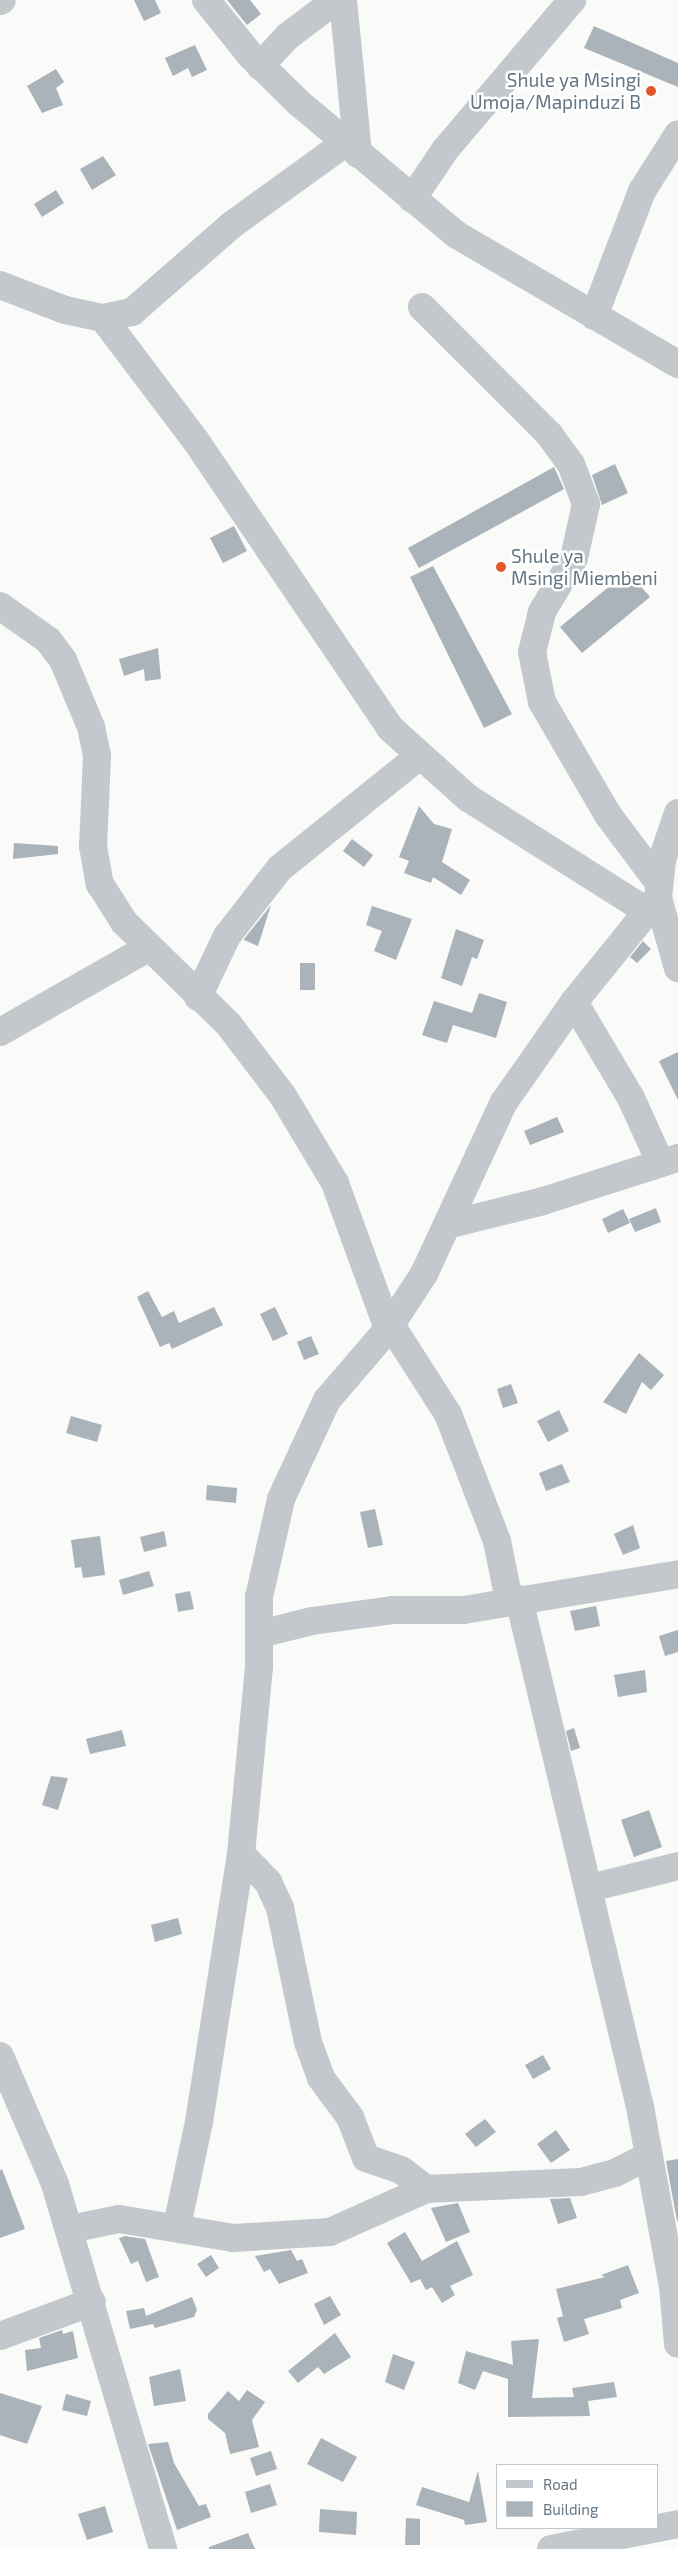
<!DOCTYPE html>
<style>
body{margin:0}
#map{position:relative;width:678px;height:2549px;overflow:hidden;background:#fafaf8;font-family:"Exo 2",sans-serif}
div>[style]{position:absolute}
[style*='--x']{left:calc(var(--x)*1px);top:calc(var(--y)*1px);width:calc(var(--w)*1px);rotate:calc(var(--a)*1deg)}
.building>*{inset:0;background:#aab3b9}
.minor>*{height:28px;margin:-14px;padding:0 14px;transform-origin:14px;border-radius:14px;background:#c3c8cc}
.dots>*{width:14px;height:14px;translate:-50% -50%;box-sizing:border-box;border:2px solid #fff;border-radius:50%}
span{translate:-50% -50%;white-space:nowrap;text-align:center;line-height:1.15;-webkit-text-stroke:5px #fff;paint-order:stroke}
.poi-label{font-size:19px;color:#657683}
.right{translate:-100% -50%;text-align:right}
.left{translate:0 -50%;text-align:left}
.legend{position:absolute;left:496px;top:2464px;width:162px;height:65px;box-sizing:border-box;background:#fff;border:1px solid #c1c8cd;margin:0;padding:6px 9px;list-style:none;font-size:15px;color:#657683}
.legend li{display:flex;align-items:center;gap:10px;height:25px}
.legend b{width:25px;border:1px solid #c1c8cd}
</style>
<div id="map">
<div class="building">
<div style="clip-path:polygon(134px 0,155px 0,161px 13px,144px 21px)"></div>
<div style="clip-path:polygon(227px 0,250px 0,261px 14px,247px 25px)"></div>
<div style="clip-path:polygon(594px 26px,678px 63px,678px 87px,584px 48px)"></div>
<div style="clip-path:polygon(195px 45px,207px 70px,192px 77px,188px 68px,173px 76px,165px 58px)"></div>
<div style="clip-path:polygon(56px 69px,64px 82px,56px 88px,63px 105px,42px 113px,27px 86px)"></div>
<div style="clip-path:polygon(103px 156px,116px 175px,92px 190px,80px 169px)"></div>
<div style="clip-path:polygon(56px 190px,64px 203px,42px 217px,34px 204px)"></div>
<div style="clip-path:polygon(615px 464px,628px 493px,602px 505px,592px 475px)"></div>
<div style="clip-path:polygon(554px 467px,564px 489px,419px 568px,408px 548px)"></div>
<div style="clip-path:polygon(234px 526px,247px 551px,223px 563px,210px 538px)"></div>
<div style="clip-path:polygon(433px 566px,512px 714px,484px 728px,410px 577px)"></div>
<div style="clip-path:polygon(628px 571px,650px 597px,582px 653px,560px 627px)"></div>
<div style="clip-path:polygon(158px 648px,161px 679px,145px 681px,144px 669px,124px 676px,119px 659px)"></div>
<div style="clip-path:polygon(419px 806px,434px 824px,452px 829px,442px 862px,470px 880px,461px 895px,433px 877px,431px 883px,404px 873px,409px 861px,399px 857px)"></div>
<div style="clip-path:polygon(352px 839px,373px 855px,364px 867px,343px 851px)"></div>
<div style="clip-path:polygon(14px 843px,58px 846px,58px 854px,13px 859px)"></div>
<div style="clip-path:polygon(271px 905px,258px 946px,244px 940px,244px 939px)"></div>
<div style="clip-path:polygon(372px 906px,412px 919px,396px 960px,374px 951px,382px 931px,366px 925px)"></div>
<div style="clip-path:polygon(456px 929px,484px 940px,477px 959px,472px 957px,462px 986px,441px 978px)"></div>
<div style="clip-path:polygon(643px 941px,651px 949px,637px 963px,630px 957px)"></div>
<div style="clip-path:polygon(300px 963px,315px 963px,315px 990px,300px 990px)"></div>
<div style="clip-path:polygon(479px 993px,507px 1002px,496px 1038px,453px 1025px,447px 1043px,422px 1035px,434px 1001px,472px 1013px)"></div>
<div style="clip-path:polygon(678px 1052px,678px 1100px,659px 1061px)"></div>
<div style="clip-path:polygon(557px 1117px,564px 1132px,530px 1145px,524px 1131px)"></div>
<div style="clip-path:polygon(656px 1208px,661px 1222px,635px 1232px,629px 1219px)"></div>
<div style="clip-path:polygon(623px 1209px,630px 1223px,608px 1233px,602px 1219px)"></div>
<div style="clip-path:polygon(148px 1291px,162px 1317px,174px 1311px,179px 1323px,214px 1307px,223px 1325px,172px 1349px,169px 1343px,160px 1347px,137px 1297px)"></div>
<div style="clip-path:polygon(275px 1307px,288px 1334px,273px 1341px,260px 1314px)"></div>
<div style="clip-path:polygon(311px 1336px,319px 1354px,304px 1360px,297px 1342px)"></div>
<div style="clip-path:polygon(639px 1353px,664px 1375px,651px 1390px,642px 1382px,626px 1414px,603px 1402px)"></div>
<div style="clip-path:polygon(511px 1384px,518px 1403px,503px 1408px,497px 1389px)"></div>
<div style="clip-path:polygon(559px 1410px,569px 1431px,548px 1442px,537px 1421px)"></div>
<div style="clip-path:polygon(71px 1416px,102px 1425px,97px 1442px,66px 1433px)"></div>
<div style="clip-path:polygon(562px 1464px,570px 1482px,546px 1491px,539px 1473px)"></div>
<div style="clip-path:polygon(207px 1485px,237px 1488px,236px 1503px,206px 1500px)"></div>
<div style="clip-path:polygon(375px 1509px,383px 1545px,368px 1548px,360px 1512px)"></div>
<div style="clip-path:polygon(633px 1525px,640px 1548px,623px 1555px,614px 1534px)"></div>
<div style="clip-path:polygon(164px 1531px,167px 1546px,144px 1552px,140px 1537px)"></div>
<div style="clip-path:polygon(100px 1536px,105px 1575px,83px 1578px,81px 1567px,75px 1568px,71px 1540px)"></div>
<div style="clip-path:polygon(149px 1571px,154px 1586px,123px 1595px,119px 1580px)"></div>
<div style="clip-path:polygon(190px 1591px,194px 1609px,178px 1612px,175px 1594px)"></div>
<div style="clip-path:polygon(596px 1606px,600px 1626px,575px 1631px,570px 1611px)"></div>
<div style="clip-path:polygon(678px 1630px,678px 1652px,665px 1656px,659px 1636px)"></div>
<div style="clip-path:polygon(645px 1670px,647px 1692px,618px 1697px,614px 1675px)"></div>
<div style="clip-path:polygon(574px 1728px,580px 1748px,571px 1751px,566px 1731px)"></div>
<div style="clip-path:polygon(122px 1730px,126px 1746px,90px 1754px,86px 1739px)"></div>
<div style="clip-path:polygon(51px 1776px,68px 1778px,58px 1810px,42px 1805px)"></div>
<div style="clip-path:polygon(649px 1810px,662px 1847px,634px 1857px,621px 1820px)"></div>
<div style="clip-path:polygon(178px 1918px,182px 1934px,155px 1942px,151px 1925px)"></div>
<div style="clip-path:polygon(543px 2055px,551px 2069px,533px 2079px,525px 2065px)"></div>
<div style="clip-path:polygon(485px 2119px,496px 2132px,476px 2147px,465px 2134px)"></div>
<div style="clip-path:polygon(556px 2130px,570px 2150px,551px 2163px,537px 2144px)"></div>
<div style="clip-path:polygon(678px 2159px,678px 2221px,677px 2221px,666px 2161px)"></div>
<div style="clip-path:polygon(2px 2169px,25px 2229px,0 2238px,0 2170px)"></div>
<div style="clip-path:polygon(570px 2198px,577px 2218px,558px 2224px,550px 2199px)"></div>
<div style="clip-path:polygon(458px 2203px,470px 2232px,446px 2242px,431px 2208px)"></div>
<div style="clip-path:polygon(405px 2232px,422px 2261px,457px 2241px,473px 2275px,450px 2286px,455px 2295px,442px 2303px,432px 2287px,426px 2290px,420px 2279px,411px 2283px,387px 2243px)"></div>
<div style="clip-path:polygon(125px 2236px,145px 2239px,159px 2277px,146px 2282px,138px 2261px,131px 2264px,119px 2238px)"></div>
<div style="clip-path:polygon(291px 2250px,297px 2261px,302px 2259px,308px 2273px,279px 2284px,270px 2269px,264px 2272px,255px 2256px)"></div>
<div style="clip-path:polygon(211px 2255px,219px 2268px,206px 2277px,197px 2264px)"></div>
<div style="clip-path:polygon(628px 2265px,639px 2293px,620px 2300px,622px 2308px,584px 2319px,589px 2334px,564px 2342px,557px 2318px,563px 2316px,556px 2289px,605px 2277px,601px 2275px)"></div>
<div style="clip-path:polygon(330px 2296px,341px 2315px,324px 2325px,314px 2304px)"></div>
<div style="clip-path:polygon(192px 2297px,197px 2310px,194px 2317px,155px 2328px,153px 2324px,130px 2329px,126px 2311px,144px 2308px,146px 2316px)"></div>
<div style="clip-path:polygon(62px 2330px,63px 2334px,73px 2331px,78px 2358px,27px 2371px,25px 2350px,41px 2348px,39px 2338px)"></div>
<div style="clip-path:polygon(335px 2333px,351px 2357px,324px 2374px,318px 2367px,298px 2383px,288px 2371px)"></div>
<div style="clip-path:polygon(539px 2339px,532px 2398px,574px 2397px,572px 2388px,614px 2382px,617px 2397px,588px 2401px,590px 2416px,508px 2417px,508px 2379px,483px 2371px,475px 2390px,458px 2383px,466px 2351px,513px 2365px,511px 2341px)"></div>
<div style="clip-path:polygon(393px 2354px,415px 2362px,404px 2390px,385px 2382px)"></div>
<div style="clip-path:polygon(180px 2369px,186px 2401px,154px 2406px,149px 2377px)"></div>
<div style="clip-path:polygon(247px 2390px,265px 2402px,252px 2420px,259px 2447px,230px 2454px,225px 2433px,208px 2419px,208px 2414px,228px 2391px,239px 2401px)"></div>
<div style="clip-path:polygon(0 2393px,42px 2406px,27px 2444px,0 2435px)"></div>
<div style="clip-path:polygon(66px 2394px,91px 2401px,87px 2416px,62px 2410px)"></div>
<div style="clip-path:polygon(321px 2438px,357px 2457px,343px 2482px,307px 2464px)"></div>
<div style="clip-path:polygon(168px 2442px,174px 2463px,199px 2506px,206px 2504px,211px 2517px,177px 2530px,148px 2444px)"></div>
<div style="clip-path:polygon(271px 2451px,277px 2469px,256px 2476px,250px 2458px)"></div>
<div style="clip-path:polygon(478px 2471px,487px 2522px,465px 2525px,464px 2520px,416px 2505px,422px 2487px,469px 2502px)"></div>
<div style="clip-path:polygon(270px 2484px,277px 2505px,251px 2513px,245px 2492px)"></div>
<div style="clip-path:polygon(105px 2506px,113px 2532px,87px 2540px,78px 2514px)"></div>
<div style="clip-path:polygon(320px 2509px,357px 2512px,356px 2535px,319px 2532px)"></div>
<div style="clip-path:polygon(406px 2518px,420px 2519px,420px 2545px,405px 2545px)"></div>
<div style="clip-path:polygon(248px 2533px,255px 2549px,209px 2549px,209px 2547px)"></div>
</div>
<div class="minor">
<div style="--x:206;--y:0;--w:72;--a:51.2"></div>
<div style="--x:251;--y:56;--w:67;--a:44.4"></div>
<div style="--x:299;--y:103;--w:206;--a:39.9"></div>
<div style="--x:457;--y:235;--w:256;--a:30.3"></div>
<div style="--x:343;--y:0;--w:155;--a:84.4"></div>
<div style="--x:0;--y:1;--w:2;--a:-27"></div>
<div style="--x:260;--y:66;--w:41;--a:-47"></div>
<div style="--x:288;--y:36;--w:60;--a:-36.9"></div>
<div style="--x:412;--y:199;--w:59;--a:-56"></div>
<div style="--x:445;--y:150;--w:197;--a:-49.7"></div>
<div style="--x:0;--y:285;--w:70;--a:21"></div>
<div style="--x:65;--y:310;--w:39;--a:12"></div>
<div style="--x:103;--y:318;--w:30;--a:-12"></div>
<div style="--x:132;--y:312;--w:134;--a:-41.1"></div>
<div style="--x:233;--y:224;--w:138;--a:-35.9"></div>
<div style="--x:422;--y:307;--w:180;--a:45"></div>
<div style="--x:549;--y:434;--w:37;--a:54"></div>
<div style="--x:571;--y:464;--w:43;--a:69.4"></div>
<div style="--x:586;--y:504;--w:55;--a:102.5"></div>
<div style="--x:574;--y:558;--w:63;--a:120.7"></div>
<div style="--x:542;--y:612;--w:41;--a:104"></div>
<div style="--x:532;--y:652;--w:51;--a:78.7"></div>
<div style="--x:542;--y:702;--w:131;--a:59.7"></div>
<div style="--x:608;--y:815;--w:85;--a:53.1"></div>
<div style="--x:594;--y:316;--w:134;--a:-69"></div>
<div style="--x:642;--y:191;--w:67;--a:-57.7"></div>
<div style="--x:103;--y:318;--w:154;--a:52.9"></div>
<div style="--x:196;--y:441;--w:346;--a:55.9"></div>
<div style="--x:390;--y:728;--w:105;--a:41.9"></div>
<div style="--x:468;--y:798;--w:212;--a:32.3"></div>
<div style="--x:0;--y:606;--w:59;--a:35.3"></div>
<div style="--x:48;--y:640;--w:25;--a:53"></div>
<div style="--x:63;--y:660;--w:73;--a:67.3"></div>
<div style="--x:91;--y:727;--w:30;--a:78"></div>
<div style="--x:97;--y:756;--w:90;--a:92.5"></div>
<div style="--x:93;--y:846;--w:39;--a:80"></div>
<div style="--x:100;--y:884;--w:45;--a:57.7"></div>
<div style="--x:124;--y:922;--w:147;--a:44.4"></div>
<div style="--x:229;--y:1025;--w:89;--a:52.7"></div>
<div style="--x:283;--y:1096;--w:101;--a:59.1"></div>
<div style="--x:335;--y:1183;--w:155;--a:70"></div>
<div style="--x:678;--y:813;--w:50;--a:108.8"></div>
<div style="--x:662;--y:860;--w:38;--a:96"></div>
<div style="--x:658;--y:898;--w:73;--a:74.1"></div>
<div style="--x:198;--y:997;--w:68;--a:-64.6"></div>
<div style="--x:227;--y:936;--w:86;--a:-52.1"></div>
<div style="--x:280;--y:868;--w:177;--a:-38.8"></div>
<div style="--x:574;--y:1002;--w:112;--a:59.3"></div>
<div style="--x:631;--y:1098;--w:70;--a:65.6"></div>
<div style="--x:0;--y:1032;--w:170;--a:-29.6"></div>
<div style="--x:447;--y:1225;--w:99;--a:-14"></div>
<div style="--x:543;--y:1201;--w:142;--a:-17.7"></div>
<div style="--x:391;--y:1325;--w:106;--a:57.4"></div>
<div style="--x:448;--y:1414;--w:136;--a:68.9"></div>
<div style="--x:497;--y:1541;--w:60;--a:78.5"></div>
<div style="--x:519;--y:1599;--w:522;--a:76.6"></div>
<div style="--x:640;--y:2107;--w:182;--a:79.6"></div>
<div style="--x:673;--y:2286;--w:58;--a:85.1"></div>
<div style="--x:260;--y:1634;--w:54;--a:-14"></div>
<div style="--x:312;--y:1621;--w:81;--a:-7.8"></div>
<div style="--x:392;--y:1610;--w:72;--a:0"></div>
<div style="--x:464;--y:1610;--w:217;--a:-9.5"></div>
<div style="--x:241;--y:1854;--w:39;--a:46"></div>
<div style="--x:268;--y:1882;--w:29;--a:65"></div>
<div style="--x:280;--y:1908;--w:137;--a:78.2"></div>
<div style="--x:308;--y:2042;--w:38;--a:70"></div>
<div style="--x:321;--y:2078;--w:49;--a:53.4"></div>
<div style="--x:350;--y:2117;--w:44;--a:68.7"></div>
<div style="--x:366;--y:2158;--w:37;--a:19"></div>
<div style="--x:401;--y:2170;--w:31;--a:37"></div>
<div style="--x:590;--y:1888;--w:91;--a:-14"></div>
<div style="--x:0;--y:2056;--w:139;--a:66.7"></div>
<div style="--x:55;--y:2184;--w:381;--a:73.5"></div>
<div style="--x:177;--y:2226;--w:106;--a:-78.1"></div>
<div style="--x:199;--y:2122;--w:271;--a:-81.1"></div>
<div style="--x:241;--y:1854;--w:189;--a:-84.5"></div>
<div style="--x:259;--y:1666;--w:69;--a:-90"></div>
<div style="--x:259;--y:1597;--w:100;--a:-77.3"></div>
<div style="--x:281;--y:1499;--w:109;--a:-65.1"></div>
<div style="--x:327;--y:1400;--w:94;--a:-49.3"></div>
<div style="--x:388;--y:1329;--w:66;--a:-56.8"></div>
<div style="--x:424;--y:1274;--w:190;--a:-65.1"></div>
<div style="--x:504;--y:1102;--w:122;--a:-55"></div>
<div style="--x:574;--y:1002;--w:134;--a:-51.1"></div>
<div style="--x:70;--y:2229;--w:50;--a:-11.5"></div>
<div style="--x:119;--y:2219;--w:117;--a:9.4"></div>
<div style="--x:234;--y:2238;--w:96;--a:-3.6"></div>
<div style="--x:330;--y:2232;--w:105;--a:-24.1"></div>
<div style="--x:426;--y:2189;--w:155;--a:-2.6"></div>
<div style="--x:581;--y:2182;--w:35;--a:-15"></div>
<div style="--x:615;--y:2173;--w:38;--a:-27"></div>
<div style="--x:0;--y:2336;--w:98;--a:-20.3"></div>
<div style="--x:551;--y:2549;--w:129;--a:-11.1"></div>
</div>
<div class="dots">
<div style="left:651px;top:91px;background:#e4572e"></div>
<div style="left:501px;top:567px;background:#e4572e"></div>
</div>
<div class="poi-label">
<span class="right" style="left:641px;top:91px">Shule ya Msingi<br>Umoja/Mapinduzi B</span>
<span class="left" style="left:511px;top:567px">Shule ya<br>Msingi Miembeni</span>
</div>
<ul class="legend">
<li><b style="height:6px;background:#c3c8cc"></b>Road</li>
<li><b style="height:14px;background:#aab3b9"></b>Building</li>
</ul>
</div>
